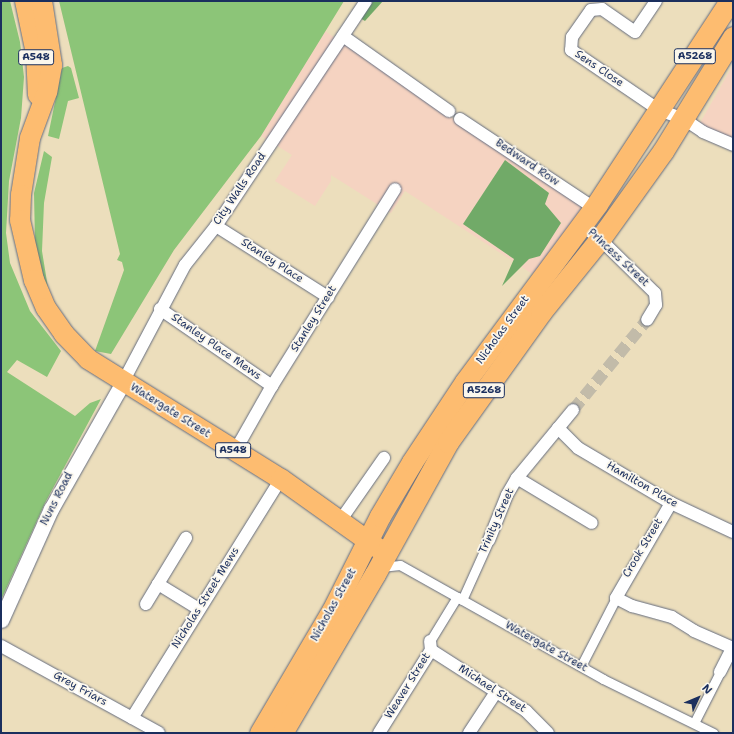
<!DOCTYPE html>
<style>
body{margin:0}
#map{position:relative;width:734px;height:734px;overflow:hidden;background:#ecdebc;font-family:"Shantell Sans",sans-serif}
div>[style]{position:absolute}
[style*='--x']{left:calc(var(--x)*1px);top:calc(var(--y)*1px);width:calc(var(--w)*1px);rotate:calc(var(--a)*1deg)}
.built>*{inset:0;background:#f5d3c1}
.green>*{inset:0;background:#8cc578}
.forest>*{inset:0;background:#71aa68}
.minor-tunnel>*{height:12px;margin-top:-6px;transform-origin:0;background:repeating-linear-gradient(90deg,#c2bba9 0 12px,transparent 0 18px)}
.roads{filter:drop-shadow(0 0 1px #646c7f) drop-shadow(0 0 1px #646c7f)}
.pedestrian>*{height:9px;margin:-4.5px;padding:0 4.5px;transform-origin:4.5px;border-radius:4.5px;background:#fff}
.minor>*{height:12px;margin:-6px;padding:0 6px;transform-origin:6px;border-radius:6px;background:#fff}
.tertiary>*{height:15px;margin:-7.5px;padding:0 7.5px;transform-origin:7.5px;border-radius:7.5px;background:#fff}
.primary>*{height:20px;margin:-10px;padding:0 10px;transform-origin:10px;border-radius:10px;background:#fdbc70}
.trunk>*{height:21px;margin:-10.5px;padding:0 10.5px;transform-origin:10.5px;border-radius:10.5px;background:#fdbc70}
span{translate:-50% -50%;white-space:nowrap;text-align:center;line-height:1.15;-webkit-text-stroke:3.5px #fbf7ec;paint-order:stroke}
.shield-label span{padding:1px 3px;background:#fbf7ec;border:1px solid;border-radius:3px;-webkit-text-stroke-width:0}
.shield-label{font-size:10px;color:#1b2f5e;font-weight:700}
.street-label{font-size:11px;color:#1b2f5e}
.frame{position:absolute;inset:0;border:2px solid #1b2f5e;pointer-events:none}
.north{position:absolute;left:678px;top:678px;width:40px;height:40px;-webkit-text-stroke:3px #fbf7ec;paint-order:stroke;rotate:46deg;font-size:11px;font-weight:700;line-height:16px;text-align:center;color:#1b2f5e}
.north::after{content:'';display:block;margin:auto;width:14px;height:18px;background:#1b2f5e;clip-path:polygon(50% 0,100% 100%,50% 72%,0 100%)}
</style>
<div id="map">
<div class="built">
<div style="clip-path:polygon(59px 1px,344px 1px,325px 31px,585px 209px,534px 275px,405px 191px,391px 213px,331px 175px,331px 181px,315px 206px,275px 181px,292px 155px,261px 136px,174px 250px,111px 354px,95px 351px,124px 270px)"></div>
<div style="clip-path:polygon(733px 65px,733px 145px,700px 123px)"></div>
</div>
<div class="green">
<div style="clip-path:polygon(1px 1px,10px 1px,20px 42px,24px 77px,21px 118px,9px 181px,6px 233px,10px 263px,30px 311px,61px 351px,47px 377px,17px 360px,7px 372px,75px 416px,90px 403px,101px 399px,45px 503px,1px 600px)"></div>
<div style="clip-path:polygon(59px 1px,344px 1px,261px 136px,174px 250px,111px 354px,95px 351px,124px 270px,122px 262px,117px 260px,120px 254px)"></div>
<div style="clip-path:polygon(68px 66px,71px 68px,79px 98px,68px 101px,59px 139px,48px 136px,62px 68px)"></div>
<div style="clip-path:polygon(44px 151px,52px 157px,44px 203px,42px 251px,49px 294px,39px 267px,35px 243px,34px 193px)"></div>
</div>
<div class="forest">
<div style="clip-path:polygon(369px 1px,383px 1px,365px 21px,358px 17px)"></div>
<div style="clip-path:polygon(505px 160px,549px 193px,545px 204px,561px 223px,540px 256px,529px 259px,502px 286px,514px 259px,463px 224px)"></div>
</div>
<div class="minor-tunnel">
<div style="--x:573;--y:410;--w:117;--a:-50.6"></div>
</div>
<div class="roads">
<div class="pedestrian">
<div style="--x:381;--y:567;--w:19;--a:-6"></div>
<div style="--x:400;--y:565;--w:233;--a:29.3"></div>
<div style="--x:603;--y:679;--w:123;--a:26.1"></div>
<div style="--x:462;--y:600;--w:66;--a:-65.8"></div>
<div style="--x:430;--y:641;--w:52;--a:-58.5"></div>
<div style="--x:581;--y:666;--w:76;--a:-62.8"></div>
<div style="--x:694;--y:723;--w:57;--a:-63"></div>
</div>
<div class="minor">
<div style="--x:656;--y:1;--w:37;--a:124"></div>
<div style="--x:635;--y:32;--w:40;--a:-145.1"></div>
<div style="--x:602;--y:9;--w:11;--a:175"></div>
<div style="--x:591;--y:10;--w:33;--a:125"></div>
<div style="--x:572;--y:37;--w:13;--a:94"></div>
<div style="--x:571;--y:50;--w:107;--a:34.3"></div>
<div style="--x:659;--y:110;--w:27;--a:20"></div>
<div style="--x:684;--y:119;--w:23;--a:34"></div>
<div style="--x:703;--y:132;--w:33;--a:23"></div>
<div style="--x:343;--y:36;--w:130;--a:35.3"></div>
<div style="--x:460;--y:119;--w:161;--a:33.6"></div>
<div style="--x:582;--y:225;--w:23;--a:38"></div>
<div style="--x:600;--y:239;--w:77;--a:44.5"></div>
<div style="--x:655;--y:293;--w:12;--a:85"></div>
<div style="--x:656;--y:305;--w:17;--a:121"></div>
<div style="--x:216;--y:226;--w:133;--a:32.4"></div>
<div style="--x:160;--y:309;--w:136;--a:34.5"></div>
<div style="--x:123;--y:382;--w:132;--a:-62.1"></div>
<div style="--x:185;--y:265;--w:50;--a:-51.5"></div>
<div style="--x:216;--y:226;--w:270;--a:-56.3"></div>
<div style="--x:558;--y:428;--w:28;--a:45"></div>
<div style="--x:578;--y:448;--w:108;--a:30.6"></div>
<div style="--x:671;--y:503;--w:68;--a:25.1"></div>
<div style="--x:235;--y:451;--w:75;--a:-60.4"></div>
<div style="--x:272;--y:386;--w:232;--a:-58"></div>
<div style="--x:517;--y:478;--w:87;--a:31"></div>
<div style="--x:671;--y:503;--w:110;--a:120.1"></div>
<div style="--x:616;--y:598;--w:18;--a:27"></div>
<div style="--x:632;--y:606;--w:41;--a:15.4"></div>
<div style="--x:672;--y:617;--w:26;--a:32"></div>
<div style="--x:694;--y:631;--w:40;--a:23.4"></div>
<div style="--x:340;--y:521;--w:77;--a:-55.1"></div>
<div style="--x:489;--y:540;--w:48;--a:-68.2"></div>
<div style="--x:507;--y:495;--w:20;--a:-60"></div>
<div style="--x:517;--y:478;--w:88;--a:-50.5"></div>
<div style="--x:158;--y:584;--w:54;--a:-58.7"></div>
<div style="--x:146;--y:604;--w:23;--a:-59"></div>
<div style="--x:158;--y:584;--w:48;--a:31.4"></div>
<div style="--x:1;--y:646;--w:180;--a:28.8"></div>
<div style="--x:431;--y:650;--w:113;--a:32.7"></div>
<div style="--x:526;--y:711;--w:31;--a:45"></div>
<div style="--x:720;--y:672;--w:28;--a:-63"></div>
<div style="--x:132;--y:718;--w:282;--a:-58.1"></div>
<div style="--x:379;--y:733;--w:98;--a:-57.9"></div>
<div style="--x:431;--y:650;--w:9;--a:-96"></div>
<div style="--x:469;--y:733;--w:49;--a:-56.6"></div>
</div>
<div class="tertiary">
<div style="--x:1;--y:620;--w:122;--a:-65.8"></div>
<div style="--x:51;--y:509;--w:146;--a:-60.4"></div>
</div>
<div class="primary">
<div style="--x:25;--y:1;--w:53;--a:78.1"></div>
<div style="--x:36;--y:53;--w:42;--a:87.3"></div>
<div style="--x:42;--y:1;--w:65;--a:81.1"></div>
<div style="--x:52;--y:65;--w:27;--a:100"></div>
<div style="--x:47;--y:92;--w:49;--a:110.3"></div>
<div style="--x:30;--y:138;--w:58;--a:99"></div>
<div style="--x:21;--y:195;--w:25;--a:92"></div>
<div style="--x:20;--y:220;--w:62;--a:76.9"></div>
<div style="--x:34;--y:280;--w:30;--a:67"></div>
<div style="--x:46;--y:308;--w:32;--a:55"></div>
<div style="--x:64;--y:334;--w:35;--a:46"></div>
<div style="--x:88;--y:359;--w:227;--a:31.9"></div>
<div style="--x:281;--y:479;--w:129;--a:35.5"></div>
</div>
<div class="trunk">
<div style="--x:260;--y:733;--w:142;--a:-59.5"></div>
<div style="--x:332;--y:611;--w:106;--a:-63.2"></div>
<div style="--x:380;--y:516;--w:63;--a:-59.3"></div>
<div style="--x:412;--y:462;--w:96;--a:-56.5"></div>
<div style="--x:465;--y:382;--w:222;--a:-53.4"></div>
<div style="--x:597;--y:204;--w:243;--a:-56.8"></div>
<div style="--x:282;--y:733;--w:184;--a:-59.7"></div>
<div style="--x:375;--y:574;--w:151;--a:-61.1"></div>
<div style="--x:448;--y:442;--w:160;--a:-54.4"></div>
<div style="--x:541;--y:312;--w:94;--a:-51.1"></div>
<div style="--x:600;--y:239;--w:108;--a:-54.4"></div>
<div style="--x:663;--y:151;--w:134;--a:-58.4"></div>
</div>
</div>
<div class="shield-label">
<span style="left:695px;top:56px">A5268</span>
<span style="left:36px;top:57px">A548</span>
<span style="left:484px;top:390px">A5268</span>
<span style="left:233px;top:450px">A548</span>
</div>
<div class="street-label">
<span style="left:599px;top:69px;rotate:34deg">Sens Close</span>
<span style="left:527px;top:163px;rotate:34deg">Bedward Row</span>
<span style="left:240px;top:189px;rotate:-56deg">City Walls Road</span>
<span style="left:618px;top:258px;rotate:43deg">Princess Street</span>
<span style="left:272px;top:261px;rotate:33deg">Stanley Place</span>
<span style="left:314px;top:319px;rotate:-58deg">Stanley Street</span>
<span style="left:503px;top:330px;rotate:-54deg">Nicholas Street</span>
<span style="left:216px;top:347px;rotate:35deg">Stanley Place Mews</span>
<span style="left:170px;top:411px;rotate:32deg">Watergate Street</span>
<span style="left:642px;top:485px;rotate:30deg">Hamilton Place</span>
<span style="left:57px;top:499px;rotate:-63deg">Nuns Road</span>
<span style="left:497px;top:521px;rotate:-66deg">Trinity Street</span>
<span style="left:643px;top:548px;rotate:-59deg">Crook Street</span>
<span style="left:206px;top:598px;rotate:-58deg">Nicholas Street Mews</span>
<span style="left:334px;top:605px;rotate:-61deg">Nicholas Street</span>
<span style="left:546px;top:647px;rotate:29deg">Watergate Street</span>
<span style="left:408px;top:686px;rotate:-58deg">Weaver Street</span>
<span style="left:80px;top:689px;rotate:29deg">Grey Friars</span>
<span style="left:492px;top:689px;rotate:33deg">Michael Street</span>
</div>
<div class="frame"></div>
<div class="north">N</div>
</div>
